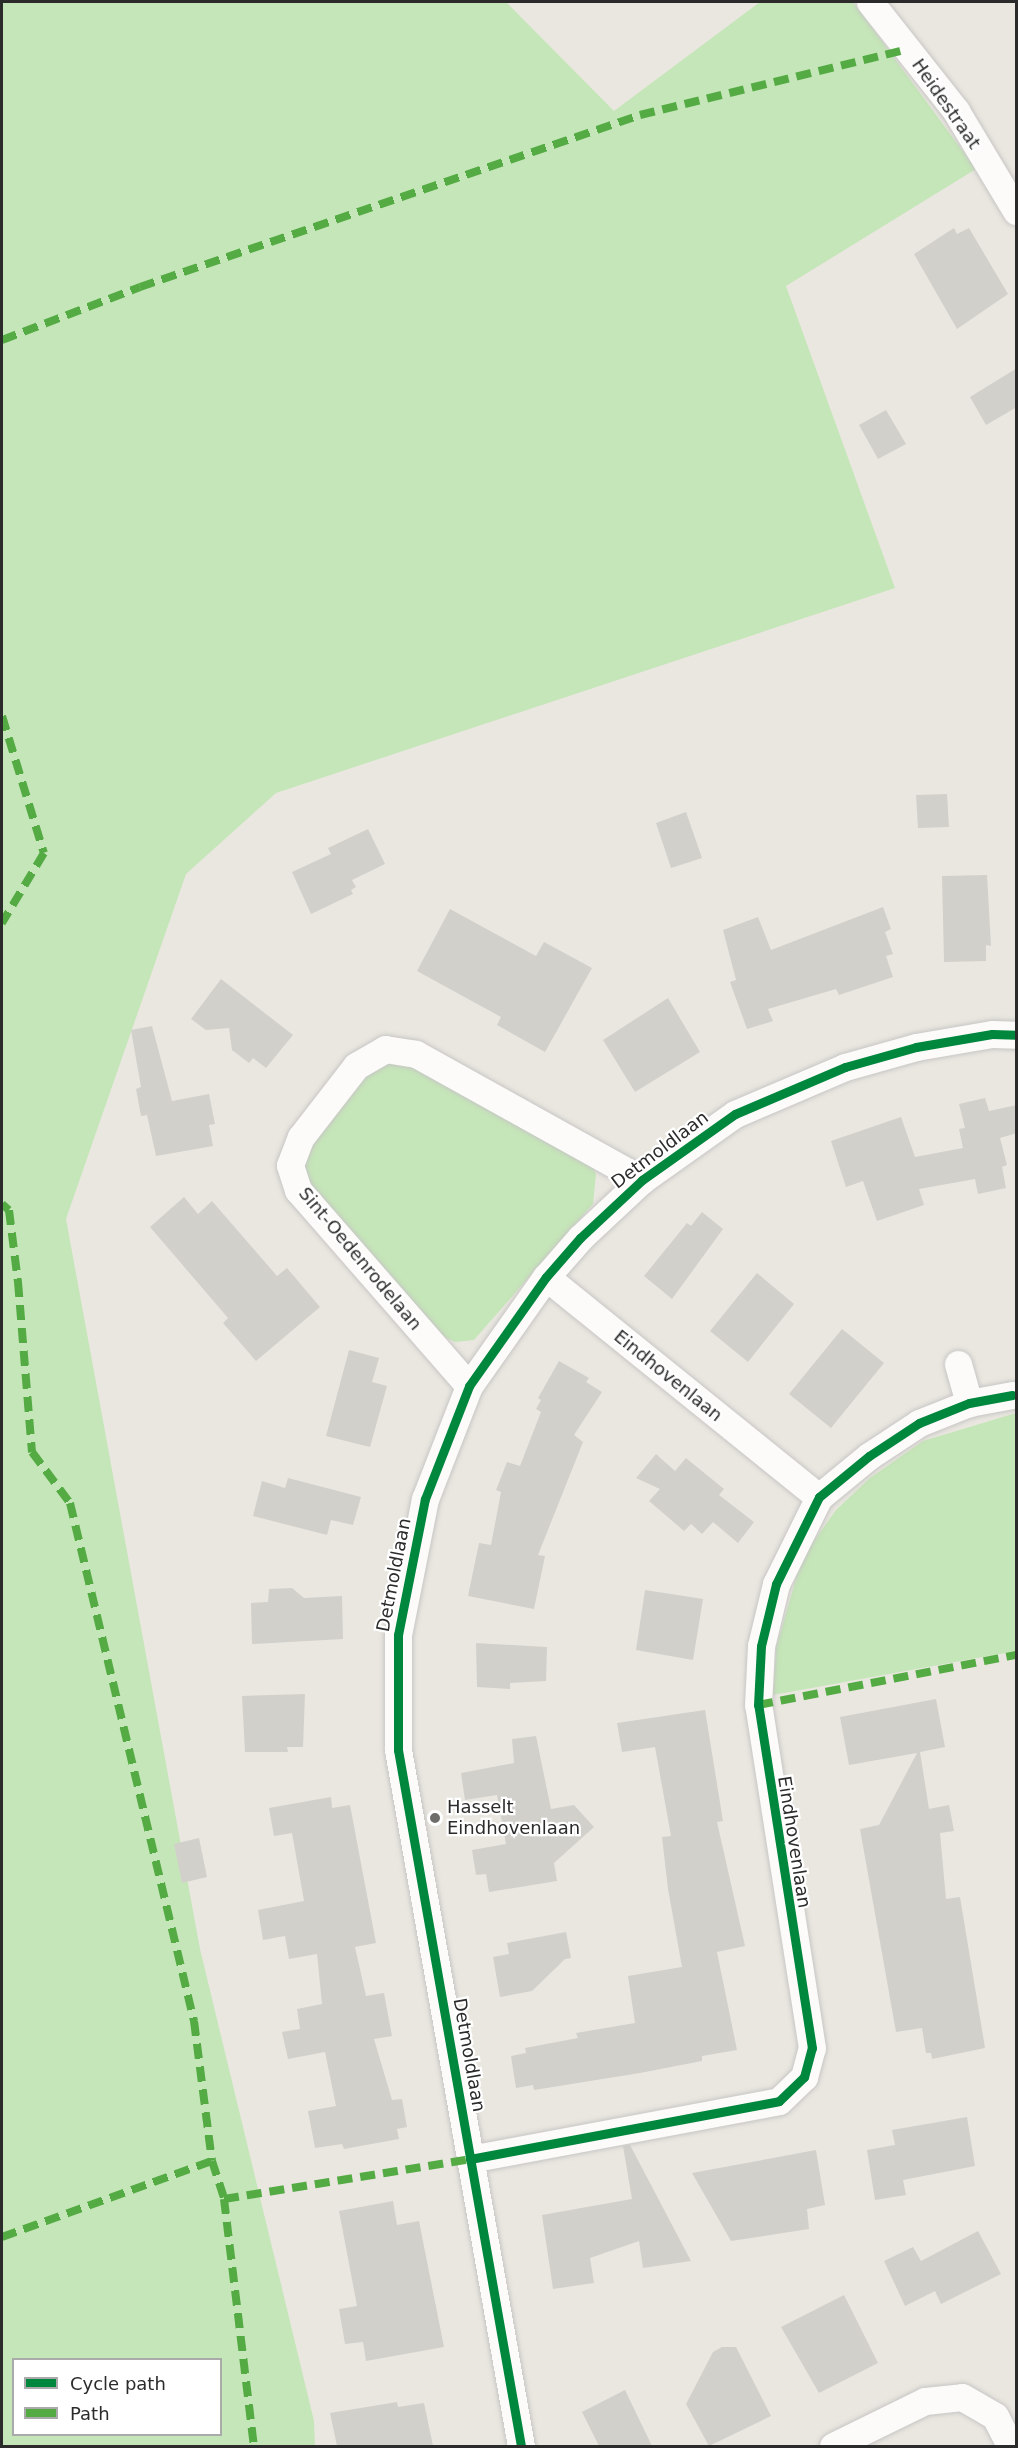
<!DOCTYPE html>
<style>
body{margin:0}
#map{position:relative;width:1018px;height:2448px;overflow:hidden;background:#eae7e0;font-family:"DejaVu Sans",sans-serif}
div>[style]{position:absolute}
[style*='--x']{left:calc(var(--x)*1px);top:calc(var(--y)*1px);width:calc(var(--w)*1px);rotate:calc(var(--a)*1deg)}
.green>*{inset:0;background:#c5e6b8}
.building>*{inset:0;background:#d2d0cb}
.roads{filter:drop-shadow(0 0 2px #c7c6c5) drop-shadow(0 0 2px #c7c6c5)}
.street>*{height:27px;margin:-13.5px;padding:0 13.5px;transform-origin:13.5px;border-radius:13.5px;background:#fcfbfa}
.quiet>*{height:8px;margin-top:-4px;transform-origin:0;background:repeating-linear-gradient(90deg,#54ab44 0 15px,transparent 0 23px)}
.cycleway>*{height:9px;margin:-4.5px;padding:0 4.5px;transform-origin:4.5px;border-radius:4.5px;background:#00873e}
.dots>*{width:16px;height:16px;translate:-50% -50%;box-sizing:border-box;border:3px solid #fff;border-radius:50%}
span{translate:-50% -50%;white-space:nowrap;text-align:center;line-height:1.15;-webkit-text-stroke:4.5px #fff;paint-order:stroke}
.street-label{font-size:18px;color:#2b2b2b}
.poi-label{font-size:18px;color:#2b2b2b}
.left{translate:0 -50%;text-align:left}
.frame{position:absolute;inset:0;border:3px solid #2b2b2b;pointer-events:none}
.legend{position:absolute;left:12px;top:2358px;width:210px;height:78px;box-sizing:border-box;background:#fff;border:2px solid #aaa;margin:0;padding:8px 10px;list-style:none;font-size:18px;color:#2b2b2b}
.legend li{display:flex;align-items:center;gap:12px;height:30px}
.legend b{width:30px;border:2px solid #aaa}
</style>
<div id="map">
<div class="green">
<div style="clip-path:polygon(evenodd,2px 2px,506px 2px,614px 111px,760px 2px,853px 2px,976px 169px,786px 286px,895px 588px,276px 793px,186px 874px,66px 1219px,200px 1949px,314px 2421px,315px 2446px,2px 2446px,2px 2px,14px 2360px,220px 2360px,220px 2434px,14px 2434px,14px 2360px)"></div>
<div style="clip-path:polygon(400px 1058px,591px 1163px,596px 1174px,593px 1204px,474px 1340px,455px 1342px,443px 1336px,311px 1185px,303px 1165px,304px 1154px,366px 1071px)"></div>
<div style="clip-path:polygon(1016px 1413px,1016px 1651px,773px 1695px,776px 1648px,797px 1575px,811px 1545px,836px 1510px,870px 1478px,923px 1441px)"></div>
</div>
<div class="building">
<div style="clip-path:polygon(954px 228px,957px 234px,969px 228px,1008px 294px,957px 329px,914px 254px)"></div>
<div style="clip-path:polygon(1017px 368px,1017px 407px,986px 425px,970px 397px)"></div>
<div style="clip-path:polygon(886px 410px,906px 444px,878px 459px,859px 425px)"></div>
<div style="clip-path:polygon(947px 794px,949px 827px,918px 828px,916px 795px)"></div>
<div style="clip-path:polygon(686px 812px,702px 858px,671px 868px,656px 823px)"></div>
<div style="clip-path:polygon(368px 829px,385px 864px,352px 880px,356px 887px,351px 890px,353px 894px,311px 914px,292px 872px,331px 854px,328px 848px)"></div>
<div style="clip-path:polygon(987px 875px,991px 946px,986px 945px,986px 961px,944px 962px,942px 876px)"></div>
<div style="clip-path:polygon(883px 907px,891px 929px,885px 932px,893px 954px,886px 956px,893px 977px,839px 995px,836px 989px,768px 1009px,773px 1021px,747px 1029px,730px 982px,736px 980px,723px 930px,758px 917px,771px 950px)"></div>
<div style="clip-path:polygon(450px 909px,536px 956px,544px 942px,592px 968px,545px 1052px,497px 1025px,501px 1017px,417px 971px)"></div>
<div style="clip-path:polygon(221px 979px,293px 1035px,266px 1068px,253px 1058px,249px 1063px,232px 1050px,229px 1028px,206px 1030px,191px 1019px)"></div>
<div style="clip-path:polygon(668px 998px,700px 1052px,635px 1092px,603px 1040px)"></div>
<div style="clip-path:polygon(152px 1026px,172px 1101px,209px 1094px,215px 1124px,209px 1125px,213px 1146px,156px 1156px,147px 1115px,141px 1116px,136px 1089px,141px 1087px,131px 1030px)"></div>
<div style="clip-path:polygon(985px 1098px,989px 1111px,1017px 1105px,1017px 1133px,1000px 1138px,1007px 1165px,1002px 1167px,1006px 1188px,978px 1194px,975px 1179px,919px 1189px,924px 1205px,877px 1221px,863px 1181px,846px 1187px,831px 1141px,901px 1117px,915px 1157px,963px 1148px,959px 1129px,965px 1128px,959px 1104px)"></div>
<div style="clip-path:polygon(184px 1197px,198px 1214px,212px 1201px,277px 1276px,287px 1268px,320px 1307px,256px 1361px,223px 1323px,228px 1318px,150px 1227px)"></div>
<div style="clip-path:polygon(702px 1212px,723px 1229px,672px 1299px,644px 1276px,687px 1223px,691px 1226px)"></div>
<div style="clip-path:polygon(757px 1273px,794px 1304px,748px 1362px,710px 1331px)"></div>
<div style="clip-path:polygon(842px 1329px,884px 1363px,831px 1428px,789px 1394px)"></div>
<div style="clip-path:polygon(349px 1350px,379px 1358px,372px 1382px,387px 1386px,370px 1447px,326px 1436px)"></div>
<div style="clip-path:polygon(559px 1361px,589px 1378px,586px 1382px,602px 1392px,574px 1435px,583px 1442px,538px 1555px,545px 1556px,534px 1609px,468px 1596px,479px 1543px,491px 1545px,501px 1492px,496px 1490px,507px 1462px,520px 1466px,541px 1412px,536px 1409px,541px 1400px,538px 1398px)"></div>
<div style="clip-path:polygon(656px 1454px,675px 1471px,686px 1458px,724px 1489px,719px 1495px,754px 1522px,738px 1543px,713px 1522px,702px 1534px,691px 1524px,684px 1531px,649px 1501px,660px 1489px,636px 1478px)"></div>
<div style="clip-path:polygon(288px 1478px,361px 1497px,353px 1525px,331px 1520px,327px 1535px,253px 1516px,262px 1481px,285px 1488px)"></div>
<div style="clip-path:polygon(292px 1588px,304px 1598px,342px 1596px,343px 1639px,252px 1644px,251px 1603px,268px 1602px,269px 1589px)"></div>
<div style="clip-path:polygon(645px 1590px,703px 1599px,693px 1660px,636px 1650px)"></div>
<div style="clip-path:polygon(476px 1643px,547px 1647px,546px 1681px,510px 1683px,510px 1689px,477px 1687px)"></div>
<div style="clip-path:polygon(305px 1694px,303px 1747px,287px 1747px,288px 1752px,245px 1752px,242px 1696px)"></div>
<div style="clip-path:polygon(936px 1699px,945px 1747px,920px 1752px,929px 1809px,949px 1805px,954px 1831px,940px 1833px,946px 1899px,960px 1897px,985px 2048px,932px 2059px,931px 2053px,926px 2053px,922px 2028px,896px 2032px,860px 1829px,879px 1825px,917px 1753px,849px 1765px,840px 1717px)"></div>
<div style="clip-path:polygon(705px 1710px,723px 1821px,717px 1822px,745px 1946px,717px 1952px,737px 2050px,702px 2056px,702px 2061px,640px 2073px,534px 2090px,533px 2085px,516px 2088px,511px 2056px,526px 2053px,525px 2048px,578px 2038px,576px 2033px,635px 2023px,628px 1976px,682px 1967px,668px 1889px,662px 1837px,671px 1836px,655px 1747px,622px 1752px,617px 1723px)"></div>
<div style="clip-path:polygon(536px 1736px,551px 1809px,574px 1805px,594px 1827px,554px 1863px,557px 1881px,489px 1892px,486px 1874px,476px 1875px,472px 1850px,506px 1844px,497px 1795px,465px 1800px,461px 1773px,514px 1763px,512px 1739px)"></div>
<div style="clip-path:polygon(331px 1797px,332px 1808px,350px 1805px,376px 1943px,355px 1947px,366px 1996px,384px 1993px,392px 2036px,374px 2039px,392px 2100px,402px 2099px,407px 2127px,397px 2129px,399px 2139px,344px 2149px,342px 2144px,315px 2148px,308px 2111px,336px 2106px,325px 2052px,288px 2059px,282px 2032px,300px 2029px,297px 2009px,322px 2004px,317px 1954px,289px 1959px,285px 1936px,263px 1940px,258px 1910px,304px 1901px,292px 1833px,274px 1836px,269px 1808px)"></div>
<div style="clip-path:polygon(199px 1838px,207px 1877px,182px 1883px,174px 1844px)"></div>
<div style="clip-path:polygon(566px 1932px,571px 1958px,565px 1959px,532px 1991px,500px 1997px,493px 1957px,509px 1954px,507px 1943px)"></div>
<div style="clip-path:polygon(967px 2117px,975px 2166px,903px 2180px,906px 2195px,875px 2200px,867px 2150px,895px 2145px,892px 2130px)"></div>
<div style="clip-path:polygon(630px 2145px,691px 2261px,643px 2268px,639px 2241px,590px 2258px,594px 2283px,553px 2289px,542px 2215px,632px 2199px,623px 2146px)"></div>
<div style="clip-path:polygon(816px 2150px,825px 2205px,807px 2209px,809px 2229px,731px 2241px,692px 2173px)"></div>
<div style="clip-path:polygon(393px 2201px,397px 2225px,419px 2221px,444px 2347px,366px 2361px,363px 2342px,345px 2344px,339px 2309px,357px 2306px,339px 2211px)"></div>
<div style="clip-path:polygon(978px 2231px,1001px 2274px,941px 2304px,935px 2291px,905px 2306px,884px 2261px,913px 2247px,921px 2261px)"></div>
<div style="clip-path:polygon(844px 2295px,878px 2363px,819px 2393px,781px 2327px)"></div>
<div style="clip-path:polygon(722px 2347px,736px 2347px,771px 2416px,709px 2446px,686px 2404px,713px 2352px)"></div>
<div style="clip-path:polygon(625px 2390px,652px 2446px,599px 2446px,582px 2412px)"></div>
<div style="clip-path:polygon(397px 2402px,398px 2407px,424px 2403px,433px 2446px,337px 2446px,330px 2413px)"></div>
</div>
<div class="roads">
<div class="street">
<div style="--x:870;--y:2;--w:139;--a:51.7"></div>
<div style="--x:956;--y:111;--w:117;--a:59"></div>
<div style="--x:546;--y:1277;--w:351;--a:38.9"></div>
<div style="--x:958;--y:1364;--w:41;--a:74.2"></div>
<div style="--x:469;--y:1386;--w:260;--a:-131.1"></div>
<div style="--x:298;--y:1190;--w:26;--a:-108"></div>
<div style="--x:290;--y:1165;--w:30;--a:-69"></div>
<div style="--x:301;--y:1137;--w:90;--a:-52.2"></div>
<div style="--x:356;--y:1066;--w:34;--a:-30"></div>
<div style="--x:385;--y:1049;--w:31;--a:9"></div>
<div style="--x:416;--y:1054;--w:259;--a:29.1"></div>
<div style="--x:470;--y:2159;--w:314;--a:-10.6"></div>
<div style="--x:779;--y:2101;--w:35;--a:-44"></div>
<div style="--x:804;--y:2077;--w:30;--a:-75"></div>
<div style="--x:812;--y:2048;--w:347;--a:-98.9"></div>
<div style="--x:758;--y:1705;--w:59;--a:-87.1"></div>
<div style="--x:761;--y:1646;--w:64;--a:-76.4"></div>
<div style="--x:776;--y:1584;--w:97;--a:-63.7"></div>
<div style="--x:819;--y:1497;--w:65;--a:-39.4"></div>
<div style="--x:869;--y:1456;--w:60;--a:-33.4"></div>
<div style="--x:919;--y:1423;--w:54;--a:-21.8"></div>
<div style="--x:969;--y:1403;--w:44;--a:-10.5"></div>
<div style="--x:521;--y:2446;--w:707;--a:-100.02"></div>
<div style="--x:398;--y:1750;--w:115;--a:-90"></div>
<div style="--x:398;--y:1635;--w:139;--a:-78.8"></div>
<div style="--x:425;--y:1499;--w:121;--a:-68.7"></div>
<div style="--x:469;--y:1386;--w:133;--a:-54.8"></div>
<div style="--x:546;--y:1277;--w:52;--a:-48.9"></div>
<div style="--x:580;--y:1238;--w:85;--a:-43.1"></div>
<div style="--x:642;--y:1180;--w:114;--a:-35.4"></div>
<div style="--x:735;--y:1114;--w:120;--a:-23.1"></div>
<div style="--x:845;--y:1067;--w:74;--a:-15.7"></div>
<div style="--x:916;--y:1047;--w:77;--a:-9.7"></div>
<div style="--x:992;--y:1034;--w:24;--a:2"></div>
<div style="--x:833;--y:2446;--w:102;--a:-26.1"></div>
<div style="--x:925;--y:2401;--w:37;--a:-6"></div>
<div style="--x:962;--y:2397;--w:38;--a:30"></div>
<div style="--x:995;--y:2416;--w:34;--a:63"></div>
</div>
</div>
<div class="quiet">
<div style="--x:2;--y:340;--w:148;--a:-21"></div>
<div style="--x:140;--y:287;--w:529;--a:-18.98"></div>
<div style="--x:640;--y:115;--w:276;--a:-13.8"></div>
<div style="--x:2;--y:716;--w:143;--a:73"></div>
<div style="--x:44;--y:853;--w:82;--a:121"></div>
<div style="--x:2;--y:1204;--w:9;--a:41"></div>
<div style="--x:9;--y:1210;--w:73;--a:82.9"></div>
<div style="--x:18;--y:1282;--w:171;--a:85.3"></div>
<div style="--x:32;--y:1452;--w:64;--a:53.3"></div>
<div style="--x:70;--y:1503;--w:533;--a:76.54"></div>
<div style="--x:194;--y:2021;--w:141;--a:82.7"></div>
<div style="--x:212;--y:2161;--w:40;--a:72"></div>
<div style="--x:224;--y:2199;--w:249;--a:83.1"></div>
<div style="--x:758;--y:1705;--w:263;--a:-11"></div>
<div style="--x:224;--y:2199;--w:249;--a:-9.2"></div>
<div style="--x:2;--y:2237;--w:223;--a:-19.9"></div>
</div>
<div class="cycleway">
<div style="--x:470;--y:2159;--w:314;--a:-10.6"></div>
<div style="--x:779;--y:2101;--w:35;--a:-44"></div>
<div style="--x:804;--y:2077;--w:30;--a:-75"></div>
<div style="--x:812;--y:2048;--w:347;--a:-98.9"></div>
<div style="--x:758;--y:1705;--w:59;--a:-87.1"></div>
<div style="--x:761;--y:1646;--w:64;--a:-76.4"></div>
<div style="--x:776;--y:1584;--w:97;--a:-63.7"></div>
<div style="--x:819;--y:1497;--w:65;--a:-39.4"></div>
<div style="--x:869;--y:1456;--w:60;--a:-33.4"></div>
<div style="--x:919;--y:1423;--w:54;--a:-21.8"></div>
<div style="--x:969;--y:1403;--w:44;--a:-10.5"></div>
<div style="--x:521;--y:2446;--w:707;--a:-100.02"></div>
<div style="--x:398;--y:1750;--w:115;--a:-90"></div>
<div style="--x:398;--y:1635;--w:139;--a:-78.8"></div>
<div style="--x:425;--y:1499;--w:121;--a:-68.7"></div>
<div style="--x:469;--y:1386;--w:133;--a:-54.8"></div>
<div style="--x:546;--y:1277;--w:52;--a:-48.9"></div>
<div style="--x:580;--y:1238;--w:85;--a:-43.1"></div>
<div style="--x:642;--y:1180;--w:114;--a:-35.4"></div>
<div style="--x:735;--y:1114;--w:120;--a:-23.1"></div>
<div style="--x:845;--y:1067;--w:74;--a:-15.7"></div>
<div style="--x:916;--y:1047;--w:77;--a:-9.7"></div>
<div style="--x:992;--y:1034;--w:24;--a:2"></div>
</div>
<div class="dots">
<div style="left:435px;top:1818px;background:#6e6d6a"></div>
</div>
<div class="street-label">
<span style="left:946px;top:104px;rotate:55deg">Heidestraat</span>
<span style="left:660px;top:1150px;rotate:-37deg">Detmoldlaan</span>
<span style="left:360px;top:1259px;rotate:50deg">Sint-Oedenrodelaan</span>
<span style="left:668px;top:1376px;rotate:39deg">Eindhovenlaan</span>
<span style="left:394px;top:1575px;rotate:-79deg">Detmoldlaan</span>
<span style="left:794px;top:1842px;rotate:81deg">Eindhovenlaan</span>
<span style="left:469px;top:2055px;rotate:80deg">Detmoldlaan</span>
</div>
<div class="poi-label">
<span class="left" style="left:447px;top:1818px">Hasselt<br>Eindhovenlaan</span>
</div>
<div class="frame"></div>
<ul class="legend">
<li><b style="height:8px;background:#00873e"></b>Cycle path</li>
<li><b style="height:8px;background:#54ab44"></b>Path</li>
</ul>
</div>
